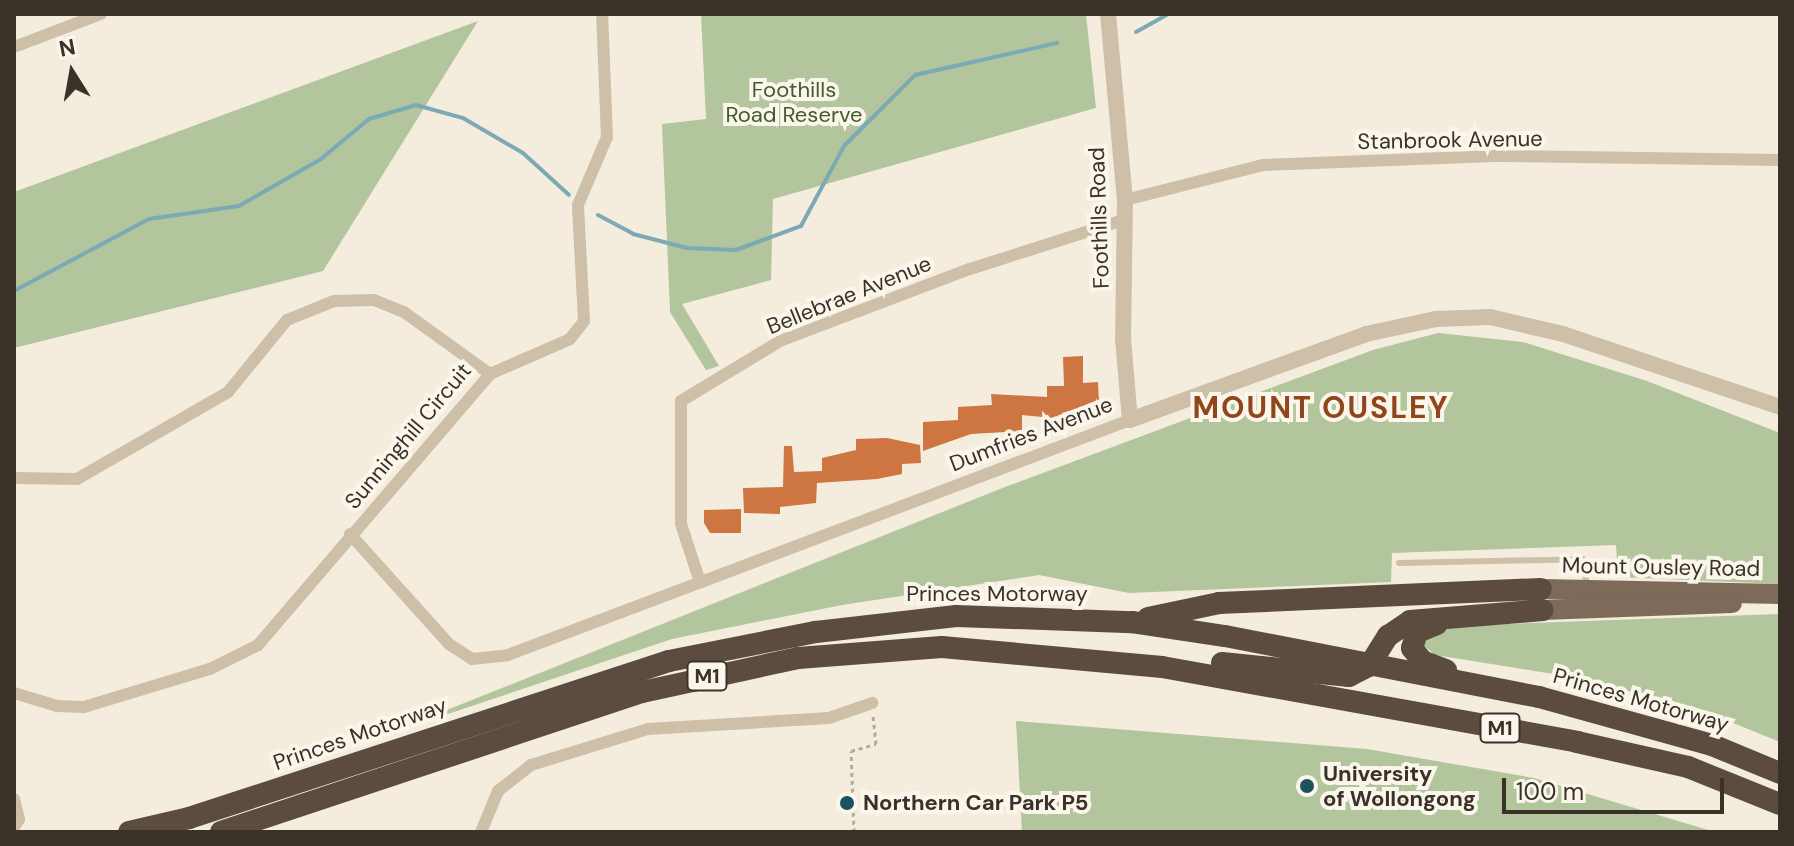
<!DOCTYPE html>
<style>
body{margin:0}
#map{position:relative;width:1794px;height:846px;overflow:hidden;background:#f4edde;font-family:"DM Sans",sans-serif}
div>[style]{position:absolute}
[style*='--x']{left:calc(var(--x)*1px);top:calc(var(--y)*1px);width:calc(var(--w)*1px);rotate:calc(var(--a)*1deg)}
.green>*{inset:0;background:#b2c59c}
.stream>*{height:4px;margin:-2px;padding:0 2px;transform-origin:2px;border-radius:2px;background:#7baab4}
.building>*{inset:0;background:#ce7642}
.path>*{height:3px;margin-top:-1.5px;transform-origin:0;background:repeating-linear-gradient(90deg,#baa993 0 4px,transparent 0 8px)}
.service>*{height:6px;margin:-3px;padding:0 3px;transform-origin:3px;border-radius:3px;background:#cebfa9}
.minor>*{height:12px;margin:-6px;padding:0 6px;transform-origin:6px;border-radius:6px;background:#cebfa9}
.tertiary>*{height:16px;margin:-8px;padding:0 8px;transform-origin:8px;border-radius:8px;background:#cebfa9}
.primary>*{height:20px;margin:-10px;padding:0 10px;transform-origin:10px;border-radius:10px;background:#7d6a59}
.motorway>*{height:22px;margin:-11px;padding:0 11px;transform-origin:11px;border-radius:11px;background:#5c4c40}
.dots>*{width:22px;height:22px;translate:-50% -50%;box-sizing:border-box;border:4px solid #fbf6eb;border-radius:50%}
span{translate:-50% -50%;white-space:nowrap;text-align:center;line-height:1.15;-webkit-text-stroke:8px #fbf6eb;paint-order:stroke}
.shield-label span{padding:2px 6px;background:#fbf6eb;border:2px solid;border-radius:6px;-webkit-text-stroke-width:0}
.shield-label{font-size:20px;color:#3a3129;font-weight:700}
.park-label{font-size:22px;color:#435b2b}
.street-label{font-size:22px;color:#3a3129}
.poi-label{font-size:22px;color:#3a3129;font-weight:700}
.left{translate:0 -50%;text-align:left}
.district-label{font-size:30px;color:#90461c;font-weight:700;letter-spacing:2px}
.frame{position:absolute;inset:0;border:16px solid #3a3129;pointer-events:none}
.north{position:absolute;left:32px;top:32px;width:80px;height:80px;-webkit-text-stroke:6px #fbf6eb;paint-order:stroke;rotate:349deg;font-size:22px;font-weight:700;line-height:32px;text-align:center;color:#3a3129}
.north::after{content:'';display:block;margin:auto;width:28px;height:36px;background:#3a3129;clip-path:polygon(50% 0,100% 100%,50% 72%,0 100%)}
.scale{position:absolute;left:1502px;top:778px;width:222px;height:36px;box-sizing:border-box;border:4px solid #3a3129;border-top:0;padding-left:10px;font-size:24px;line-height:28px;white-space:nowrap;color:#3a3129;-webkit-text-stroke:6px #fbf6eb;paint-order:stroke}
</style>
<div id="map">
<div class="green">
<div style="clip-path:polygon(701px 14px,1086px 14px,1096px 108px,773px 199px,771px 280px,682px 304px,719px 366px,706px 370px,670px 312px,662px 124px,706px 119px)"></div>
<div style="clip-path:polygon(478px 21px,323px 271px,14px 348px,14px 192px)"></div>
<div style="clip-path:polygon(1438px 333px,1523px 342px,1647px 381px,1780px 433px,1780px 584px,1618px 577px,1616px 545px,1392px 553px,1391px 582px,1129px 593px,1039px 575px,842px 605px,672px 639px,382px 736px,1005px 487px,1373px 350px)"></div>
<div style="clip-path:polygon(1780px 614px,1780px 742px,1696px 708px,1572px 677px,1435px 655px,1422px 644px,1425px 636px,1452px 626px)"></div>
<div style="clip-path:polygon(1016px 721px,1367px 749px,1534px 778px,1715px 832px,1022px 832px)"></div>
</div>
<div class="stream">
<div style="--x:1136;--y:32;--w:38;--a:-29"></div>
<div style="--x:598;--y:215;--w:40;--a:28"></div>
<div style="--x:633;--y:234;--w:56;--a:14.5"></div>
<div style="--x:687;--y:248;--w:49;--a:2.3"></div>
<div style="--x:736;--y:250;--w:69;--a:-20.3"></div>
<div style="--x:801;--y:226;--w:91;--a:-61.7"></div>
<div style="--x:844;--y:146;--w:100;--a:-45"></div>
<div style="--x:915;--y:75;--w:146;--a:-12.7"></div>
<div style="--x:14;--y:291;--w:153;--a:-28.1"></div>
<div style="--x:149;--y:219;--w:91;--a:-8.2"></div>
<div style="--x:239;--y:206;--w:95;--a:-29.8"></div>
<div style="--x:321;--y:159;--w:62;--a:-39.8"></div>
<div style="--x:369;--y:119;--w:49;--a:-16.6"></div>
<div style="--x:416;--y:105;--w:49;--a:15.5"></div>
<div style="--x:463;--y:118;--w:69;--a:30.3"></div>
<div style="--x:523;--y:153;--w:62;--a:42.4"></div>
</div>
<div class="building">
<div style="clip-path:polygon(1083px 356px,1083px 383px,1098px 382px,1099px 403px,1062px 413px,1062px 419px,1022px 415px,1022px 431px,971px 434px,923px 451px,923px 422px,958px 420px,958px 407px,992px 405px,991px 394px,1047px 397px,1047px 386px,1064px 386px,1063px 357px)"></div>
<div style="clip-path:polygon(887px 438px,920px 445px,921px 463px,902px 464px,902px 474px,877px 479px,817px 483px,816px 503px,780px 507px,780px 514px,744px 513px,743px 488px,783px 487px,784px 446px,792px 446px,794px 472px,822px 471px,822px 458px,856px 450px,856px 439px)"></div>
<div style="clip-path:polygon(741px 509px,741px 533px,710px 533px,704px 523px,704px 510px)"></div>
</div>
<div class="path">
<div style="--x:854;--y:832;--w:81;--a:-92.1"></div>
<div style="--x:851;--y:751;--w:26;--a:-16"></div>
<div style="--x:876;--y:744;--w:29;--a:-96"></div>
</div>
<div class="service">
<div style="--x:1399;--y:563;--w:184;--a:-1.2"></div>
<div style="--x:1583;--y:559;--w:27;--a:82"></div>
</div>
<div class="minor">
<div style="--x:14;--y:47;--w:93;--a:-20.8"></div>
<div style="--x:1125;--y:200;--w:142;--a:-14.2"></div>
<div style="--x:1263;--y:165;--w:238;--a:-2.2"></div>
<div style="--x:1501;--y:156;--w:279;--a:0.8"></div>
<div style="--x:14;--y:478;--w:63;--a:0.9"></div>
<div style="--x:77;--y:479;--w:174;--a:-29.9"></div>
<div style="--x:228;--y:392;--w:93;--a:-50.7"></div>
<div style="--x:287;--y:320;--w:51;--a:-22"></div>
<div style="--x:334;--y:301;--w:40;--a:-1.4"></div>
<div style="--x:374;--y:300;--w:32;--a:22"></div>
<div style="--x:404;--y:312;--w:106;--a:35.8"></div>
<div style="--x:350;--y:534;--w:148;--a:48"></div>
<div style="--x:449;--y:644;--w:27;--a:33"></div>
<div style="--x:472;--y:659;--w:36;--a:-6"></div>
<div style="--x:508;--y:655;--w:665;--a:-20.7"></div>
<div style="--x:700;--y:582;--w:61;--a:-108.1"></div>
<div style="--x:681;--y:524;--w:123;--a:-90"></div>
<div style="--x:681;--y:401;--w:116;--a:-31.2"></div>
<div style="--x:780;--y:341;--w:203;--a:-20.8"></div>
<div style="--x:970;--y:269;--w:162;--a:-17.7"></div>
<div style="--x:14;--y:693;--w:45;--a:16.8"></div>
<div style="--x:57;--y:706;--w:27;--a:2"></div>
<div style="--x:84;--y:707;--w:132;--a:-16.8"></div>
<div style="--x:210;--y:669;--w:54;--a:-26.6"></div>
<div style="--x:258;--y:645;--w:357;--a:-49.4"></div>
<div style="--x:490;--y:374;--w:87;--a:-23.6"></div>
<div style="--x:570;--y:339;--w:23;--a:-52"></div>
<div style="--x:584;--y:321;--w:116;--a:-93"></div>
<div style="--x:578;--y:205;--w:74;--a:-66.9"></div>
<div style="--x:607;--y:137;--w:123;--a:-92.3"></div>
<div style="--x:14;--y:799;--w:21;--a:76"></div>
<div style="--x:19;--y:819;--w:9;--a:122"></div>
<div style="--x:481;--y:832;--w:44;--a:-67.5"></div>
<div style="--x:498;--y:791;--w:42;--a:-38.2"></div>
<div style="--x:531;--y:765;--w:122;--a:-17.1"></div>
<div style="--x:648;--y:729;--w:181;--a:-3.5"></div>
<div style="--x:829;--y:718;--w:46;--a:-19.2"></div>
</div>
<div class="tertiary">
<div style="--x:1108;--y:14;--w:187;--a:84.8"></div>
<div style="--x:1125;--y:200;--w:139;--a:90.8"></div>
<div style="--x:1123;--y:339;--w:81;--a:85.1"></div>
<div style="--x:1130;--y:420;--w:251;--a:-20"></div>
<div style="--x:1366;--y:334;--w:72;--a:-12.1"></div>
<div style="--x:1436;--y:319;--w:54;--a:-2.1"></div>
<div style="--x:1490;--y:317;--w:75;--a:13.1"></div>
<div style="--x:1563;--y:334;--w:229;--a:18.6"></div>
</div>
<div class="primary">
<div style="--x:1541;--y:589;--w:239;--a:1.2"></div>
<div style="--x:1543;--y:610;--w:189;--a:-2.1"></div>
</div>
<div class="motorway">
<div style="--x:1148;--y:618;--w:73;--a:-11.9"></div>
<div style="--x:1219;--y:603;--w:322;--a:-2.5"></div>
<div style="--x:1437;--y:624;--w:22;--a:158"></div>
<div style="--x:1417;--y:632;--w:17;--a:107"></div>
<div style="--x:1412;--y:648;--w:16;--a:52"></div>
<div style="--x:1422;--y:661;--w:26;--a:21"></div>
<div style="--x:1222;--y:663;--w:128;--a:5.8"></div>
<div style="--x:1349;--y:676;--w:22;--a:-27"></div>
<div style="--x:1369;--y:666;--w:36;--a:-58"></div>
<div style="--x:1388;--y:636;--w:27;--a:-34"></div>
<div style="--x:1410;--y:621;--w:133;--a:-4.7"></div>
<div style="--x:129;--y:832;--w:62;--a:-13.1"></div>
<div style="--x:189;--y:818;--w:505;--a:-18.11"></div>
<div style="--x:669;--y:661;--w:150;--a:-11.2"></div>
<div style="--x:816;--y:632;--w:141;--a:-6.5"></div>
<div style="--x:956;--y:616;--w:176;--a:2"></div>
<div style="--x:1132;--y:622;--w:94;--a:8.6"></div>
<div style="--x:1225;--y:636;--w:320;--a:11"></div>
<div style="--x:1539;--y:697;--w:180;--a:15.5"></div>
<div style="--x:1712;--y:745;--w:74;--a:22.4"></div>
<div style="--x:221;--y:832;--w:444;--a:-18.4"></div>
<div style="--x:642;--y:692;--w:160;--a:-12.3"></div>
<div style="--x:798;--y:658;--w:144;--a:-4.4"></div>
<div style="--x:942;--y:647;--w:221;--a:5.2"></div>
<div style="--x:1162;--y:667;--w:422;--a:10.2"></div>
<div style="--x:1577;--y:742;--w:114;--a:12.7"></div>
<div style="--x:1688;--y:767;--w:99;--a:21.9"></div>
</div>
<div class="dots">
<div style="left:1307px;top:786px;background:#1b5260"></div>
<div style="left:847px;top:803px;background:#1b5260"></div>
</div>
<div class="shield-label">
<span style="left:707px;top:676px">M1</span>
<span style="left:1500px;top:728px">M1</span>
</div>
<div class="park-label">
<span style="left:794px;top:102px">Foothills<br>Road Reserve</span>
</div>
<div class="street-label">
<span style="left:1450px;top:140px;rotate:-1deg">Stanbrook Avenue</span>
<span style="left:1099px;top:218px;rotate:-92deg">Foothills Road</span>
<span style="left:849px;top:295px;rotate:-22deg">Bellebrae Avenue</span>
<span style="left:1031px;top:434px;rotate:-21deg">Dumfries Avenue</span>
<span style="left:408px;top:436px;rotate:-50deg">Sunninghill Circuit</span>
<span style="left:1661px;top:567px;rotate:1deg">Mount Ousley Road</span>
<span style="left:997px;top:594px">Princes Motorway</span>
<span style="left:1641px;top:700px;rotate:16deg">Princes Motorway</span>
<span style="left:360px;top:734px;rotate:-19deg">Princes Motorway</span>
</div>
<div class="poi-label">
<span class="left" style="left:1323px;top:786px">University<br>of Wollongong</span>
<span class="left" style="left:863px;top:803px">Northern Car Park P5</span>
</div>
<div class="district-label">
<span style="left:1321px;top:408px">MOUNT OUSLEY</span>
</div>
<div class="frame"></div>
<div class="north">N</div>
<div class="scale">100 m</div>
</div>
